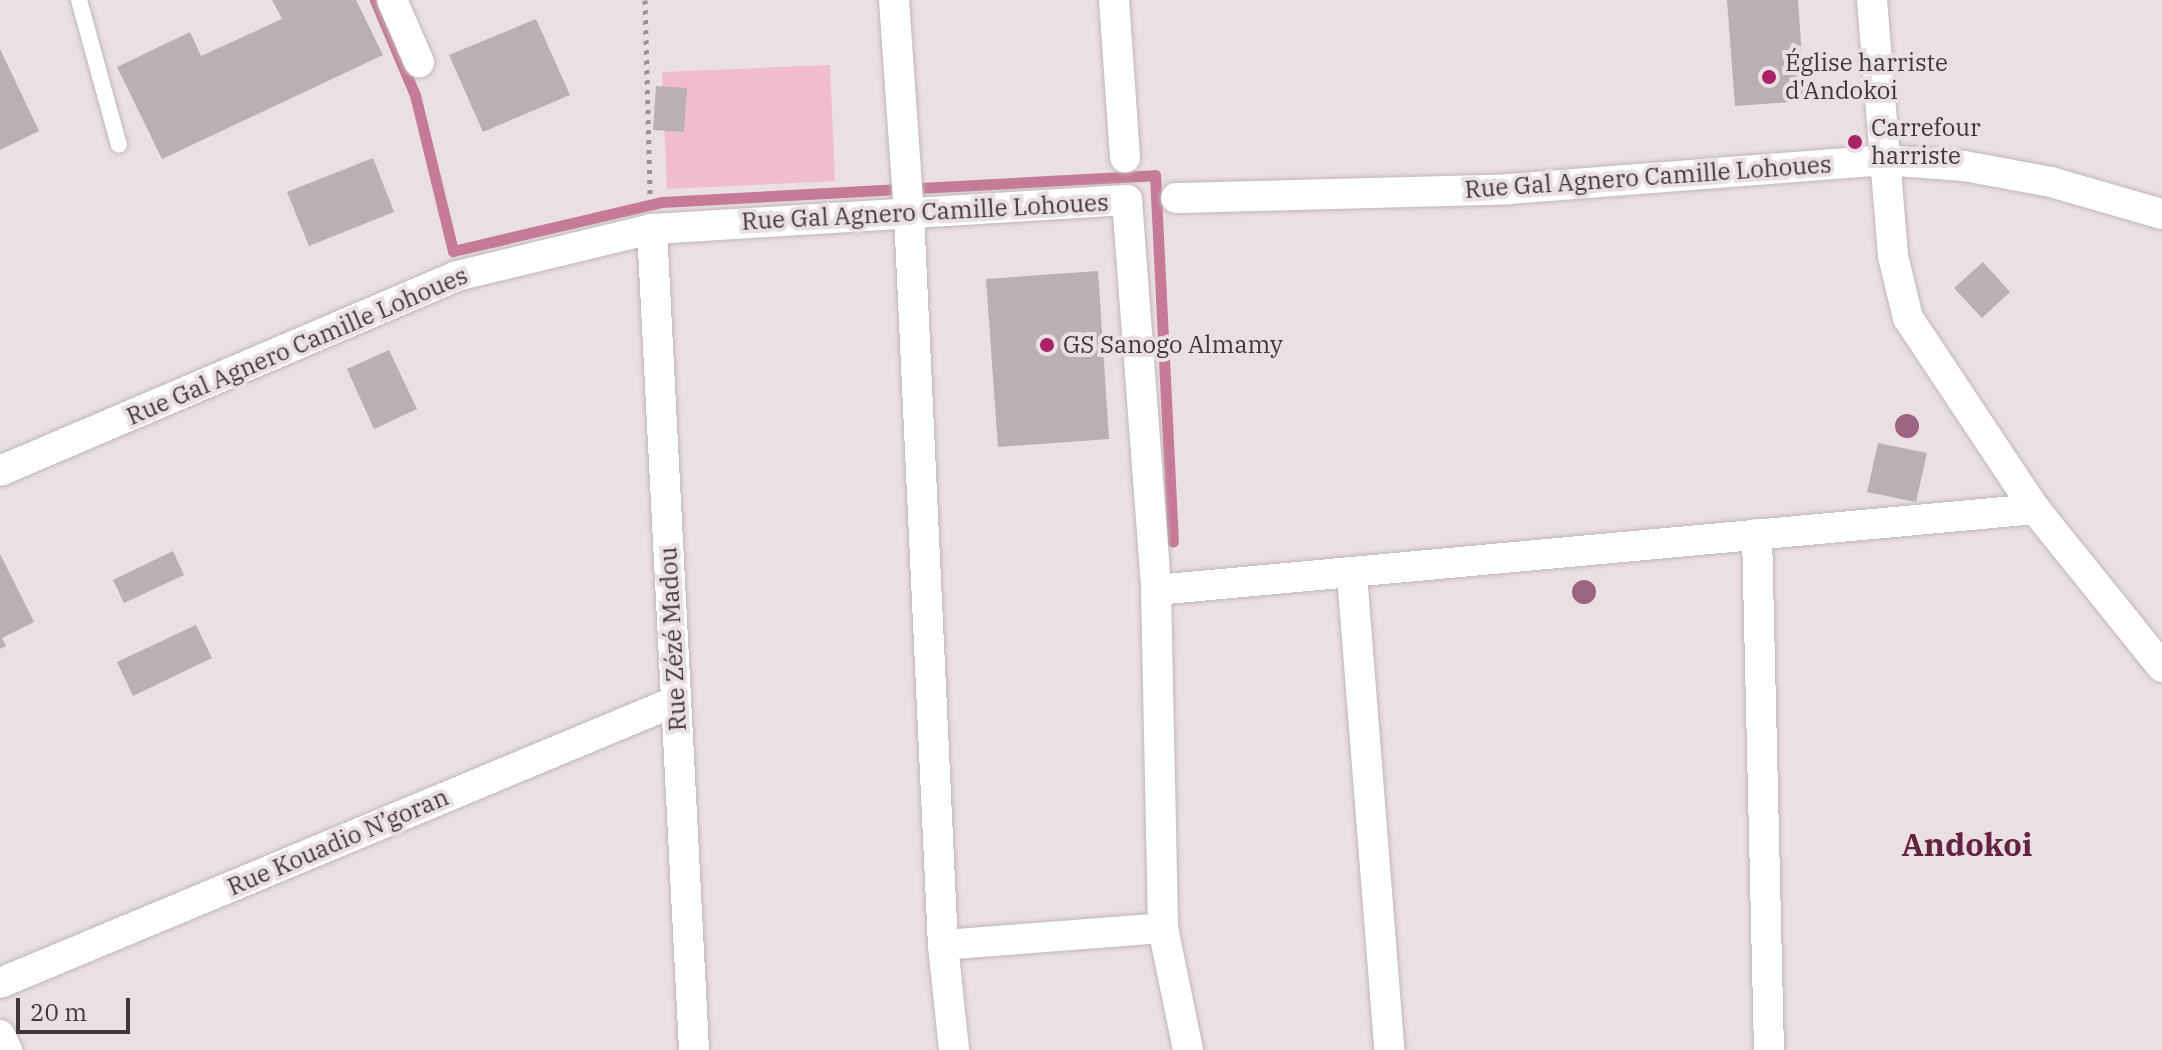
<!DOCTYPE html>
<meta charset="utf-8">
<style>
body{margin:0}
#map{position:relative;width:2162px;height:1050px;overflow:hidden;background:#eadfe2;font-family:"IBM Plex Serif",serif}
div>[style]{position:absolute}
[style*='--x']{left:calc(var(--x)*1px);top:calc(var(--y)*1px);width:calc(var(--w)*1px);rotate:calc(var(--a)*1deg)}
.green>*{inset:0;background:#f0bcce}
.stream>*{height:11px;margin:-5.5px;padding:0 5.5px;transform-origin:5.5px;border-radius:5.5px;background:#c57a97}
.building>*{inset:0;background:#baafb3}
.path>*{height:5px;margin-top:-2.5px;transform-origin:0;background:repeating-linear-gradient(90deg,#9a9395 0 4px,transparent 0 10px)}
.roads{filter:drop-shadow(0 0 2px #c0b6b9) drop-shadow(0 0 2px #c0b6b9)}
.lane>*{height:16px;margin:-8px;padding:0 8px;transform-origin:8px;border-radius:8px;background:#fff}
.street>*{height:30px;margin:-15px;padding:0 15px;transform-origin:15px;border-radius:15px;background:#fff}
.trees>*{width:24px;height:24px;margin:-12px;border-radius:50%;background:#9c6482}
.dots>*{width:22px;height:22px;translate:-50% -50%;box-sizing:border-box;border:4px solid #eadfe2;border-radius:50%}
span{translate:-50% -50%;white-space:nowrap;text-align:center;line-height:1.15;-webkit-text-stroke:8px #eadfe2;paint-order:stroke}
.poi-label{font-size:24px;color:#3d393a}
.left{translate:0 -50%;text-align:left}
.street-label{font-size:24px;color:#3d393a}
.district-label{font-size:32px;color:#63223f;font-weight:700}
.scale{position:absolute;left:16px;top:998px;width:114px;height:36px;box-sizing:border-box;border:4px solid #3d393a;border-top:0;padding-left:10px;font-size:24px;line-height:28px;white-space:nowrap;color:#3d393a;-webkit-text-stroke:6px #eadfe2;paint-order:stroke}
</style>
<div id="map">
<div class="green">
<div style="clip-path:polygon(830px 65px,835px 181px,667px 189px,662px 72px)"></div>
</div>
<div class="stream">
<div style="--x:375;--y:0;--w:103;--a:67.2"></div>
<div style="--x:415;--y:95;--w:161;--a:76.3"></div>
<div style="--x:453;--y:251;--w:215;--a:-13.2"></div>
<div style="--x:662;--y:202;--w:494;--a:-3.1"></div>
<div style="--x:1155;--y:175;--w:367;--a:87.2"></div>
</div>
<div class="building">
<div style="clip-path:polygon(272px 0,356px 0,383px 55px,162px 159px,117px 67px,190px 32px,201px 56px,282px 19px)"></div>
<div style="clip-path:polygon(1727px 0,1798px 0,1805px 101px,1735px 106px)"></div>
<div style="clip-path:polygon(536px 19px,570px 95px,483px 132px,449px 55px)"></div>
<div style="clip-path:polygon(0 49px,39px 131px,0 150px)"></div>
<div style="clip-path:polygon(656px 86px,687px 88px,684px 132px,653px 130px)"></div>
<div style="clip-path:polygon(373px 158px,394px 212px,309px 246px,287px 192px)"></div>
<div style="clip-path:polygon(1983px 262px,2010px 292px,1982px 318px,1954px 288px)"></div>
<div style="clip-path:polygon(1098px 271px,1109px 439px,998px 447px,986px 279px)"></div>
<div style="clip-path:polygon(389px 350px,417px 409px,374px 429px,347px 369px)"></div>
<div style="clip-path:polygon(1878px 443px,1927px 453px,1916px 502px,1867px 492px)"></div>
<div style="clip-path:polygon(173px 551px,184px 575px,124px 603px,113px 580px)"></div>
<div style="clip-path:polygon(0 554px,34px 622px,2px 638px,6px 646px,0 649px)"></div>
<div style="clip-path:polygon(196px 625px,212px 658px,133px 696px,117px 662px)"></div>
</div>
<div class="path">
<div style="--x:645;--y:0;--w:195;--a:88.5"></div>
</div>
<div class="roads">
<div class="lane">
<div style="--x:79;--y:0;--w:150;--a:74.6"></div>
</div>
<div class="street">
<div style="--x:392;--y:0;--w:68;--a:66.5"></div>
<div style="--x:894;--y:0;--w:215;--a:86"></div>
<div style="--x:909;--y:214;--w:732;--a:87.34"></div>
<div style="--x:943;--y:945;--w:106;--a:84"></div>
<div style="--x:1114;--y:0;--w:158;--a:86"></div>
<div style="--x:1872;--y:0;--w:257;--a:85.3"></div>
<div style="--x:1893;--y:256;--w:64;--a:76.4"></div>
<div style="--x:1908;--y:318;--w:229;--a:56.4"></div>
<div style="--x:2035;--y:509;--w:203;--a:51.2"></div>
<div style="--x:1176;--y:198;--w:333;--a:-1.5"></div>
<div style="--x:1509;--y:189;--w:375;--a:-4.4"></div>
<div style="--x:1883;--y:160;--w:81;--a:4.2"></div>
<div style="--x:1964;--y:166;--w:88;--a:10.4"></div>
<div style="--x:2051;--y:182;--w:116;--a:16.1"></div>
<div style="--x:652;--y:229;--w:822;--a:87.07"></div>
<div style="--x:0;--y:471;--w:497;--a:-23.1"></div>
<div style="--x:457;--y:276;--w:201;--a:-13.6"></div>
<div style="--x:652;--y:229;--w:476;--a:-3.5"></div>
<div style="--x:1127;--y:200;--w:391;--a:85.7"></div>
<div style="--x:1156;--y:590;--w:338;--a:88.8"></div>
<div style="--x:1163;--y:928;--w:125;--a:78.4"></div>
<div style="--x:1757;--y:534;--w:516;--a:88.67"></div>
<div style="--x:1352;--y:575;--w:476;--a:85.5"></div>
<div style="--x:1156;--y:590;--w:883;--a:-5.26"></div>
<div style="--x:943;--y:945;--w:221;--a:-4.4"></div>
<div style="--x:0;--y:983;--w:732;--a:-22.64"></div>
<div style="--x:0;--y:1035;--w:17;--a:65"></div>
</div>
</div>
<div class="trees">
<div style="left:1907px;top:426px"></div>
<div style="left:1584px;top:592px"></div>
</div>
<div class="dots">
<div style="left:1769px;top:77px;background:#aa2267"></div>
<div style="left:1855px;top:142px;background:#aa2267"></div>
<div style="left:1047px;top:345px;background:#aa2267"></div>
</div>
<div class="poi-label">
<span class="left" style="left:1785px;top:77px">Église harriste<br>d'Andokoi</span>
<span class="left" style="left:1871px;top:142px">Carrefour<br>harriste</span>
<span class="left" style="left:1063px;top:345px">GS Sanogo Almamy</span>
</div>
<div class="street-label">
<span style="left:1648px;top:177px;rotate:-4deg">Rue Gal Agnero Camille Lohoues</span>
<span style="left:925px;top:212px;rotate:-3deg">Rue Gal Agnero Camille Lohoues</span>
<span style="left:297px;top:346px;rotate:-23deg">Rue Gal Agnero Camille Lohoues</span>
<span style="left:673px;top:639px;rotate:-93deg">Rue Zézé Madou</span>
<span style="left:338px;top:842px;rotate:-23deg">Rue Kouadio N’goran</span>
</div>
<div class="district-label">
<span style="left:1967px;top:844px">Andokoi</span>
</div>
<div class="scale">20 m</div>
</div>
